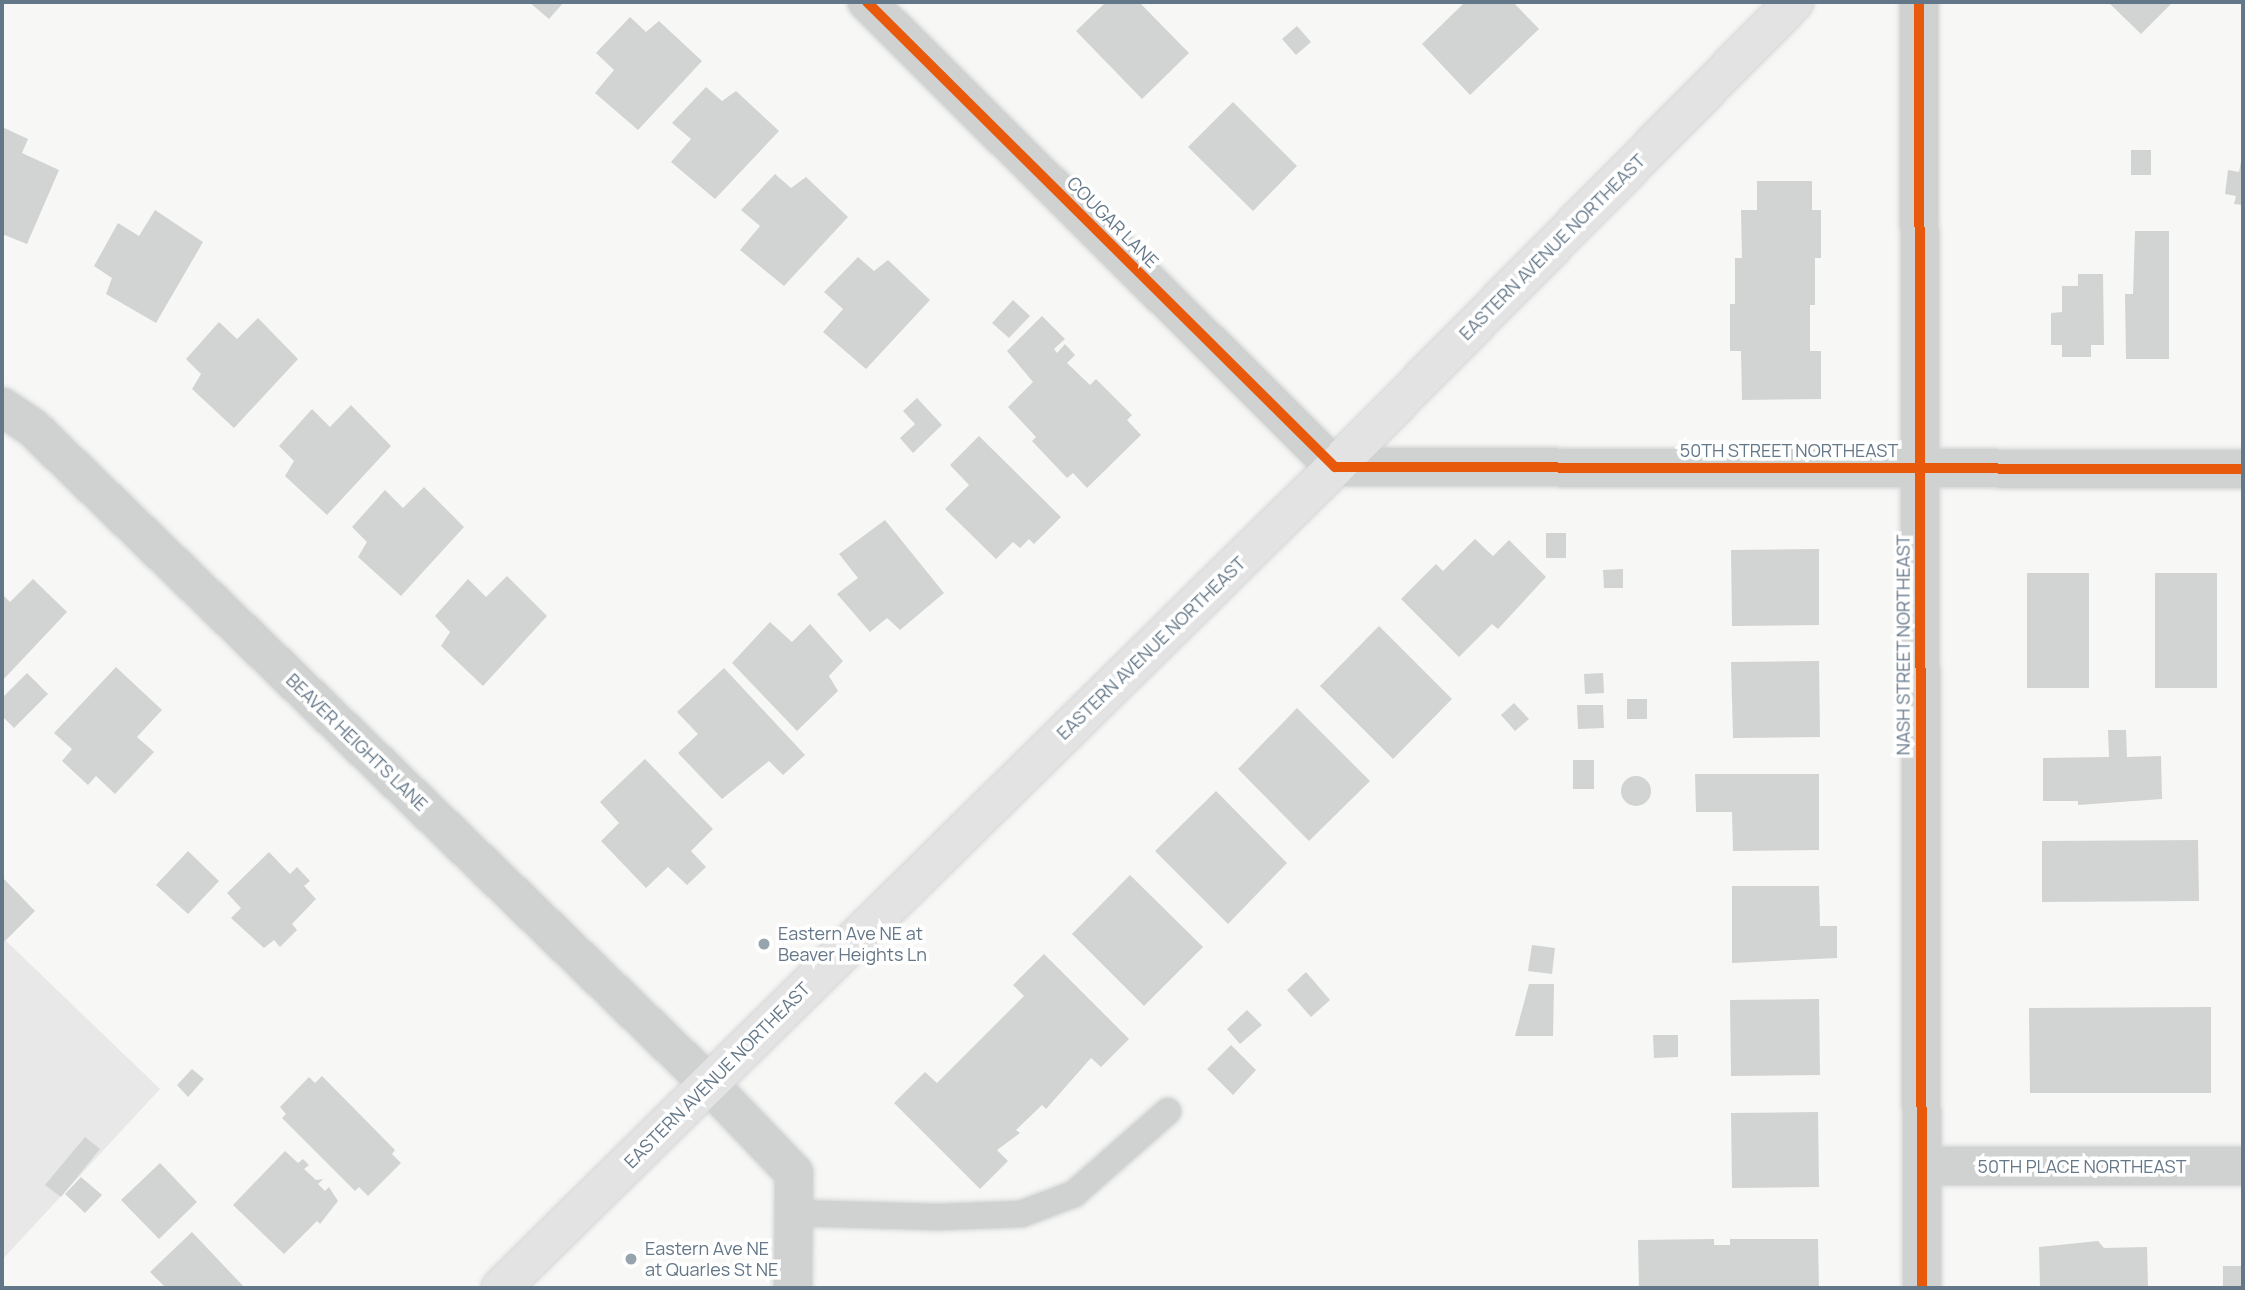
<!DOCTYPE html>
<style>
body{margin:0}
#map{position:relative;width:2245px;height:1290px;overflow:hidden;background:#f7f7f5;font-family:Manrope,sans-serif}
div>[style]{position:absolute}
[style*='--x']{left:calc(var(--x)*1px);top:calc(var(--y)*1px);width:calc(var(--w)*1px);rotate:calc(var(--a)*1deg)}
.built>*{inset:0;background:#e7e8e7}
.building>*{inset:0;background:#d2d3d3}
.round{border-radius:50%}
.roads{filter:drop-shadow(0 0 2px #d2d4d5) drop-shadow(0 0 2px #d2d4d5)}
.lane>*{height:26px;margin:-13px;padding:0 13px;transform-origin:13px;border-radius:13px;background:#d0d2d2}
.street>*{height:38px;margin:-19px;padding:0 19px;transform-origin:19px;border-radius:19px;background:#d0d2d2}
.secondary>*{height:38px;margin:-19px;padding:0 19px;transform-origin:19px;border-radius:19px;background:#e3e3e3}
.cycleway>*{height:10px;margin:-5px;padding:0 5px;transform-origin:5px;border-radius:5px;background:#e8590c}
.dots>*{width:19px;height:19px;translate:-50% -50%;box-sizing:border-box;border:4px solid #fff;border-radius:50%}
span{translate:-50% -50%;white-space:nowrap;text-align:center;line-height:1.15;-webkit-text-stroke:7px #fff;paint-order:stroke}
.street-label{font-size:18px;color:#647788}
.poi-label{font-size:18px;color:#647788}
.left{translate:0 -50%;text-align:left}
.frame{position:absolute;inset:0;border:4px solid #647788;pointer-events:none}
</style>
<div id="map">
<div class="built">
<div style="clip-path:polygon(2px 937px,160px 1089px,2px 1260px)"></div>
</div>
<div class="building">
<div style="clip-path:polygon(529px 2px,564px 2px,549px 19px)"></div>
<div style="clip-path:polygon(1106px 2px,1139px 2px,1189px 53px,1142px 99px,1076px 31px)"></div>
<div style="clip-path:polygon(1465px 2px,1513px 2px,1539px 29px,1470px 95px,1422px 44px)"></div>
<div style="clip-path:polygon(2108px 2px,2173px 2px,2141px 34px)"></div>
<div style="clip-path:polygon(630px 17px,646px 32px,659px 21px,702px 61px,638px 130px,595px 93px,614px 70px,596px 53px)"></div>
<div style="clip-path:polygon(1297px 26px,1311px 42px,1296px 55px,1282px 39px)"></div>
<div style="clip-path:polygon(706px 87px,722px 101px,736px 91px,779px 131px,715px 199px,671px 162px,691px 139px,672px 123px)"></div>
<div style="clip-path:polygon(1233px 102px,1297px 166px,1253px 211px,1188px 147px)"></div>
<div style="clip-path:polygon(2px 127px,28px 139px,22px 153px,59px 170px,27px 244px,2px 234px)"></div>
<div style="clip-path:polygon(2131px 150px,2151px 150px,2151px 175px,2131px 175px)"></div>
<div style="clip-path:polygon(2242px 156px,2243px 156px,2243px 205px,2234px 204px,2236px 196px,2225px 194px,2228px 170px,2239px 172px)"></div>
<div style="clip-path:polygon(775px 174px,791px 188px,806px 177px,848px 217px,784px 286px,740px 250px,760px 226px,741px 210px)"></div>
<div style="clip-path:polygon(1757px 181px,1812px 181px,1812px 210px,1821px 210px,1821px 258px,1815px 258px,1815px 305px,1810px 305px,1810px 351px,1821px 351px,1821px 399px,1742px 400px,1741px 351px,1730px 351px,1730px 304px,1735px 304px,1735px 258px,1742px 258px,1741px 210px,1757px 210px)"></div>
<div style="clip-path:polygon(155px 210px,203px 242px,156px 323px,106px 294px,112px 278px,94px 266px,118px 223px,139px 236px)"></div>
<div style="clip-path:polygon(2135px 231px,2169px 231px,2169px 359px,2126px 359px,2125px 294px,2133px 294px)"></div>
<div style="clip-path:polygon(858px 257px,874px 271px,888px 260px,930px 300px,866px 369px,823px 332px,843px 309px,824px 292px)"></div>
<div style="clip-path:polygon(2078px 274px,2103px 274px,2104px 345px,2091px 345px,2091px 357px,2062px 357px,2062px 345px,2051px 345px,2051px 313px,2062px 312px,2062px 286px,2078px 286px)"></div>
<div style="clip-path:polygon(1013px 300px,1030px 316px,1009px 338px,992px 323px)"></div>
<div style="clip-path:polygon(1042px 316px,1065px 339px,1054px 349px,1057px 353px,1065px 344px,1075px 355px,1067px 363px,1090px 385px,1096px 379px,1132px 415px,1127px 420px,1141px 435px,1087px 488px,1073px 473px,1067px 478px,1032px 441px,1036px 437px,1008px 407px,1033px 382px,1007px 351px)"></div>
<div style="clip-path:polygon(258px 318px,298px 359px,234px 428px,192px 389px,201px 374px,186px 359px,219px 322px,237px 339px)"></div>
<div style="clip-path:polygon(917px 398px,942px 425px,913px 453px,900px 438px,915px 424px,903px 411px)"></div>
<div style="clip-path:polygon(351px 405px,391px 446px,327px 515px,285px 476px,294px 461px,279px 446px,312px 409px,330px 427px)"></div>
<div style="clip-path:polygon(979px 436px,1061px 517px,1034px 544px,1029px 539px,1020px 548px,1013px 542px,996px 559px,945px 509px,969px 485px,950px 465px)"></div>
<div style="clip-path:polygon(424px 487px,464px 527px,401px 596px,358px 557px,367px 542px,352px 527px,385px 490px,403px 508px)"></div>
<div style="clip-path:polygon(885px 520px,944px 593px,900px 630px,887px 618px,870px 632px,837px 594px,858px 578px,839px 554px)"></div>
<div style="clip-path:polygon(1546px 533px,1566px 533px,1566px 558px,1546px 558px)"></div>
<div style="clip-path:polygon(1475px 539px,1493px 556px,1509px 540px,1546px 577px,1498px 629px,1492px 624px,1459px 657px,1401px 599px,1436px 564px,1443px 571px)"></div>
<div style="clip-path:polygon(1819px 549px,1819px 625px,1732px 626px,1731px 550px)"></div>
<div style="clip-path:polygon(1623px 569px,1623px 588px,1604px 588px,1603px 570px)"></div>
<div style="clip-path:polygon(2027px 573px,2089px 573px,2089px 688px,2027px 688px)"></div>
<div style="clip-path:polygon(2155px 573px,2217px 573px,2217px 688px,2155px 688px)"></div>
<div style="clip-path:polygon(507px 576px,547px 616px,483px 686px,441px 646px,450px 632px,435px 616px,468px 579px,486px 597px)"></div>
<div style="clip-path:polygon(33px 579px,67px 612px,2px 681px,2px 594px,10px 602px)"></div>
<div style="clip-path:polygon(770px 622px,792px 642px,810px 624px,843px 661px,829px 676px,838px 691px,797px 731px,732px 663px)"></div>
<div style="clip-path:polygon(1379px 626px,1452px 699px,1393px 759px,1320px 686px)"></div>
<div style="clip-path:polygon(1819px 661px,1820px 737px,1733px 738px,1731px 662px)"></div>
<div style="clip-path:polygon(116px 667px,162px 710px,137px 737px,154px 752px,115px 794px,96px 776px,88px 785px,62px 761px,72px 749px,54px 733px)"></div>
<div style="clip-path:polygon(724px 668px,805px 755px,783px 775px,769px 761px,722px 799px,678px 753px,698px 734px,677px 712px)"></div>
<div style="clip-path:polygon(27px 673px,48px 694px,14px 728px,2px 716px,2px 698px)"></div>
<div style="clip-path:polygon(1603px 673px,1604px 693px,1585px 694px,1584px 674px)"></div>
<div style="clip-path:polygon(1627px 699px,1647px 699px,1647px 719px,1627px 719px)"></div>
<div style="clip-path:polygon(1514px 703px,1529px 719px,1515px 731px,1501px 715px)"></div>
<div style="clip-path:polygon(1577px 705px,1603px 705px,1604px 728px,1578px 729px)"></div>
<div style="clip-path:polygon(1297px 708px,1370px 781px,1309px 841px,1238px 769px)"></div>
<div style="clip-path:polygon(2108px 730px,2126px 730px,2127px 757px,2161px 756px,2162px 799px,2078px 805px,2078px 801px,2043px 801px,2043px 758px,2109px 757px)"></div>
<div style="clip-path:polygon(645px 759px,713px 829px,691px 851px,706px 867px,687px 885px,668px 867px,646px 888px,601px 841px,619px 823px,600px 802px)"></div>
<div style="clip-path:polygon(1573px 760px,1594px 760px,1594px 789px,1573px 789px)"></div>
<div style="clip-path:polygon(1695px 774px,1819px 774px,1819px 850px,1733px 851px,1732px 812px,1696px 812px)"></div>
<div class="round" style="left:1621px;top:776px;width:30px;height:30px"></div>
<div style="clip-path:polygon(1216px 791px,1287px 863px,1228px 924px,1155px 851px)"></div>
<div style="clip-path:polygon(2198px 840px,2199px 901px,2042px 902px,2042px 841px)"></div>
<div style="clip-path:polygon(188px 851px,219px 881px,188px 914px,156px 885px)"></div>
<div style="clip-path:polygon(269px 852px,290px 874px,297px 867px,310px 881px,304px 886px,316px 899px,292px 924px,297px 930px,280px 947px,274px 940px,264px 948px,231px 918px,241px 908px,227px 893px)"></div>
<div style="clip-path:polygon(1130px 875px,1203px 947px,1144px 1006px,1072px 934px)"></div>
<div style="clip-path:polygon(2px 877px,35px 911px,2px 944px)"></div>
<div style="clip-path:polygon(1732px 886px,1819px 886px,1820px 926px,1837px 926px,1837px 958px,1732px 963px)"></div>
<div style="clip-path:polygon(1532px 945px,1555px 948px,1552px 974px,1528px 971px)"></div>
<div style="clip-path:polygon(1044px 954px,1129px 1039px,1101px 1067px,1091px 1058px,1046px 1109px,1042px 1105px,1016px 1130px,1020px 1133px,997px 1150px,1008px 1161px,980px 1189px,894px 1103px,925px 1072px,937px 1083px,1024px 996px,1013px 985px)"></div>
<div style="clip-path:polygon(1306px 972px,1330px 1000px,1311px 1017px,1287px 990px)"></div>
<div style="clip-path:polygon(1529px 984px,1554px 984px,1553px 1036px,1515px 1036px)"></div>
<div style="clip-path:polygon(1819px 999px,1820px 1075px,1731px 1076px,1730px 1000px)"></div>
<div style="clip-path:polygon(2211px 1007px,2211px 1093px,2030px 1093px,2029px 1008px)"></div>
<div style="clip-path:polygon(1247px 1010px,1262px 1025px,1240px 1044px,1227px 1029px)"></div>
<div style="clip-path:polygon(1653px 1035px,1678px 1035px,1678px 1057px,1654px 1058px)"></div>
<div style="clip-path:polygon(1231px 1045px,1256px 1070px,1233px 1095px,1207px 1069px)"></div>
<div style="clip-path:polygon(192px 1069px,204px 1079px,188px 1097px,177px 1085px)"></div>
<div style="clip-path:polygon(322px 1076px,395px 1150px,392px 1154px,401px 1163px,368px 1196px,359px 1187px,355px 1191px,282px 1118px,286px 1114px,280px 1107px,309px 1077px,315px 1083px)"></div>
<div style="clip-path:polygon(1818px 1112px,1819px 1187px,1732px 1188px,1731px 1113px)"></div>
<div style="clip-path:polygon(85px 1137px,100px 1149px,61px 1197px,45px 1185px)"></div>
<div style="clip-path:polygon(285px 1151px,298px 1163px,303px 1159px,309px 1165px,304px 1169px,316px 1180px,323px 1179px,318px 1184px,325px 1191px,329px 1187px,338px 1201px,320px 1224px,317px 1221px,284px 1254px,233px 1205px)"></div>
<div style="clip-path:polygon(160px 1163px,197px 1202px,159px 1239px,121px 1200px)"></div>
<div style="clip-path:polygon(81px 1177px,102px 1195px,85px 1213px,65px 1194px)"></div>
<div style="clip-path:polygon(192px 1232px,245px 1288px,166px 1288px,150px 1272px)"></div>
<div style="clip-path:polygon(1714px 1239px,1714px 1245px,1730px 1245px,1730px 1239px,1818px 1239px,1819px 1288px,1639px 1288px,1638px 1240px)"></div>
<div style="clip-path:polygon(2098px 1241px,2104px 1248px,2147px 1247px,2148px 1288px,2040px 1288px,2039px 1247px)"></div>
<div style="clip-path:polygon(2223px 1266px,2243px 1266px,2243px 1288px,2223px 1288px)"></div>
</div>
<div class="roads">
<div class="lane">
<div style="--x:794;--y:1213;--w:144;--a:1.6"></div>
<div style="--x:938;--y:1217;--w:83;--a:-2.1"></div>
<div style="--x:1021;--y:1214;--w:57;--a:-20.7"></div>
<div style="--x:1074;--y:1194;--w:125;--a:-41.4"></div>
</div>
<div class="street">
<div style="--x:867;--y:2;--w:660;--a:44.82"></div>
<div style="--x:1335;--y:467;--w:908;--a:0.13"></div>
<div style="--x:1919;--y:2;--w:1286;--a:89.87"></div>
<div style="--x:2;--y:407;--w:36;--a:34"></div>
<div style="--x:32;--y:427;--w:942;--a:44.14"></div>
<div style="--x:708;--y:1083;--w:124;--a:46.3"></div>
<div style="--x:794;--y:1173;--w:115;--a:90.5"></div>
<div style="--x:1922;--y:1166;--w:321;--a:0"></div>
</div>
<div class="secondary">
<div style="--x:501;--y:1288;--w:1170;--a:-44.55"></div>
<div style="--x:1335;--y:467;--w:653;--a:-45.37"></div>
</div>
</div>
<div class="cycleway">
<div style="--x:867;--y:2;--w:660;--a:44.82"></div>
<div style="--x:1335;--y:467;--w:908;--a:0.13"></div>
<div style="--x:1919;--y:2;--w:1286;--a:89.87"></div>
</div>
<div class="dots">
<div style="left:764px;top:944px;background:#97a4ae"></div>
<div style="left:631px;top:1259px;background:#97a4ae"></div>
</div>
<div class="street-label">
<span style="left:1113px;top:222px;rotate:45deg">COUGAR LANE</span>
<span style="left:1552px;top:247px;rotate:-45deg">EASTERN AVENUE NORTHEAST</span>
<span style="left:1789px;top:450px">50TH STREET NORTHEAST</span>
<span style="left:1903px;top:645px;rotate:-90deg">NASH STREET NORTHEAST</span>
<span style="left:1151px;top:648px;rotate:-44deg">EASTERN AVENUE NORTHEAST</span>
<span style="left:357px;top:742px;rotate:44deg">BEAVER HEIGHTS LANE</span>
<span style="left:717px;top:1075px;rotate:-45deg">EASTERN AVENUE NORTHEAST</span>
<span style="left:2082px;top:1166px">50TH PLACE NORTHEAST</span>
</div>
<div class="poi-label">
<span class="left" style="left:778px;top:944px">Eastern Ave NE at<br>Beaver Heights Ln</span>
<span class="left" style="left:645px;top:1259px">Eastern Ave NE<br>at Quarles St NE</span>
</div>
<div class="frame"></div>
</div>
